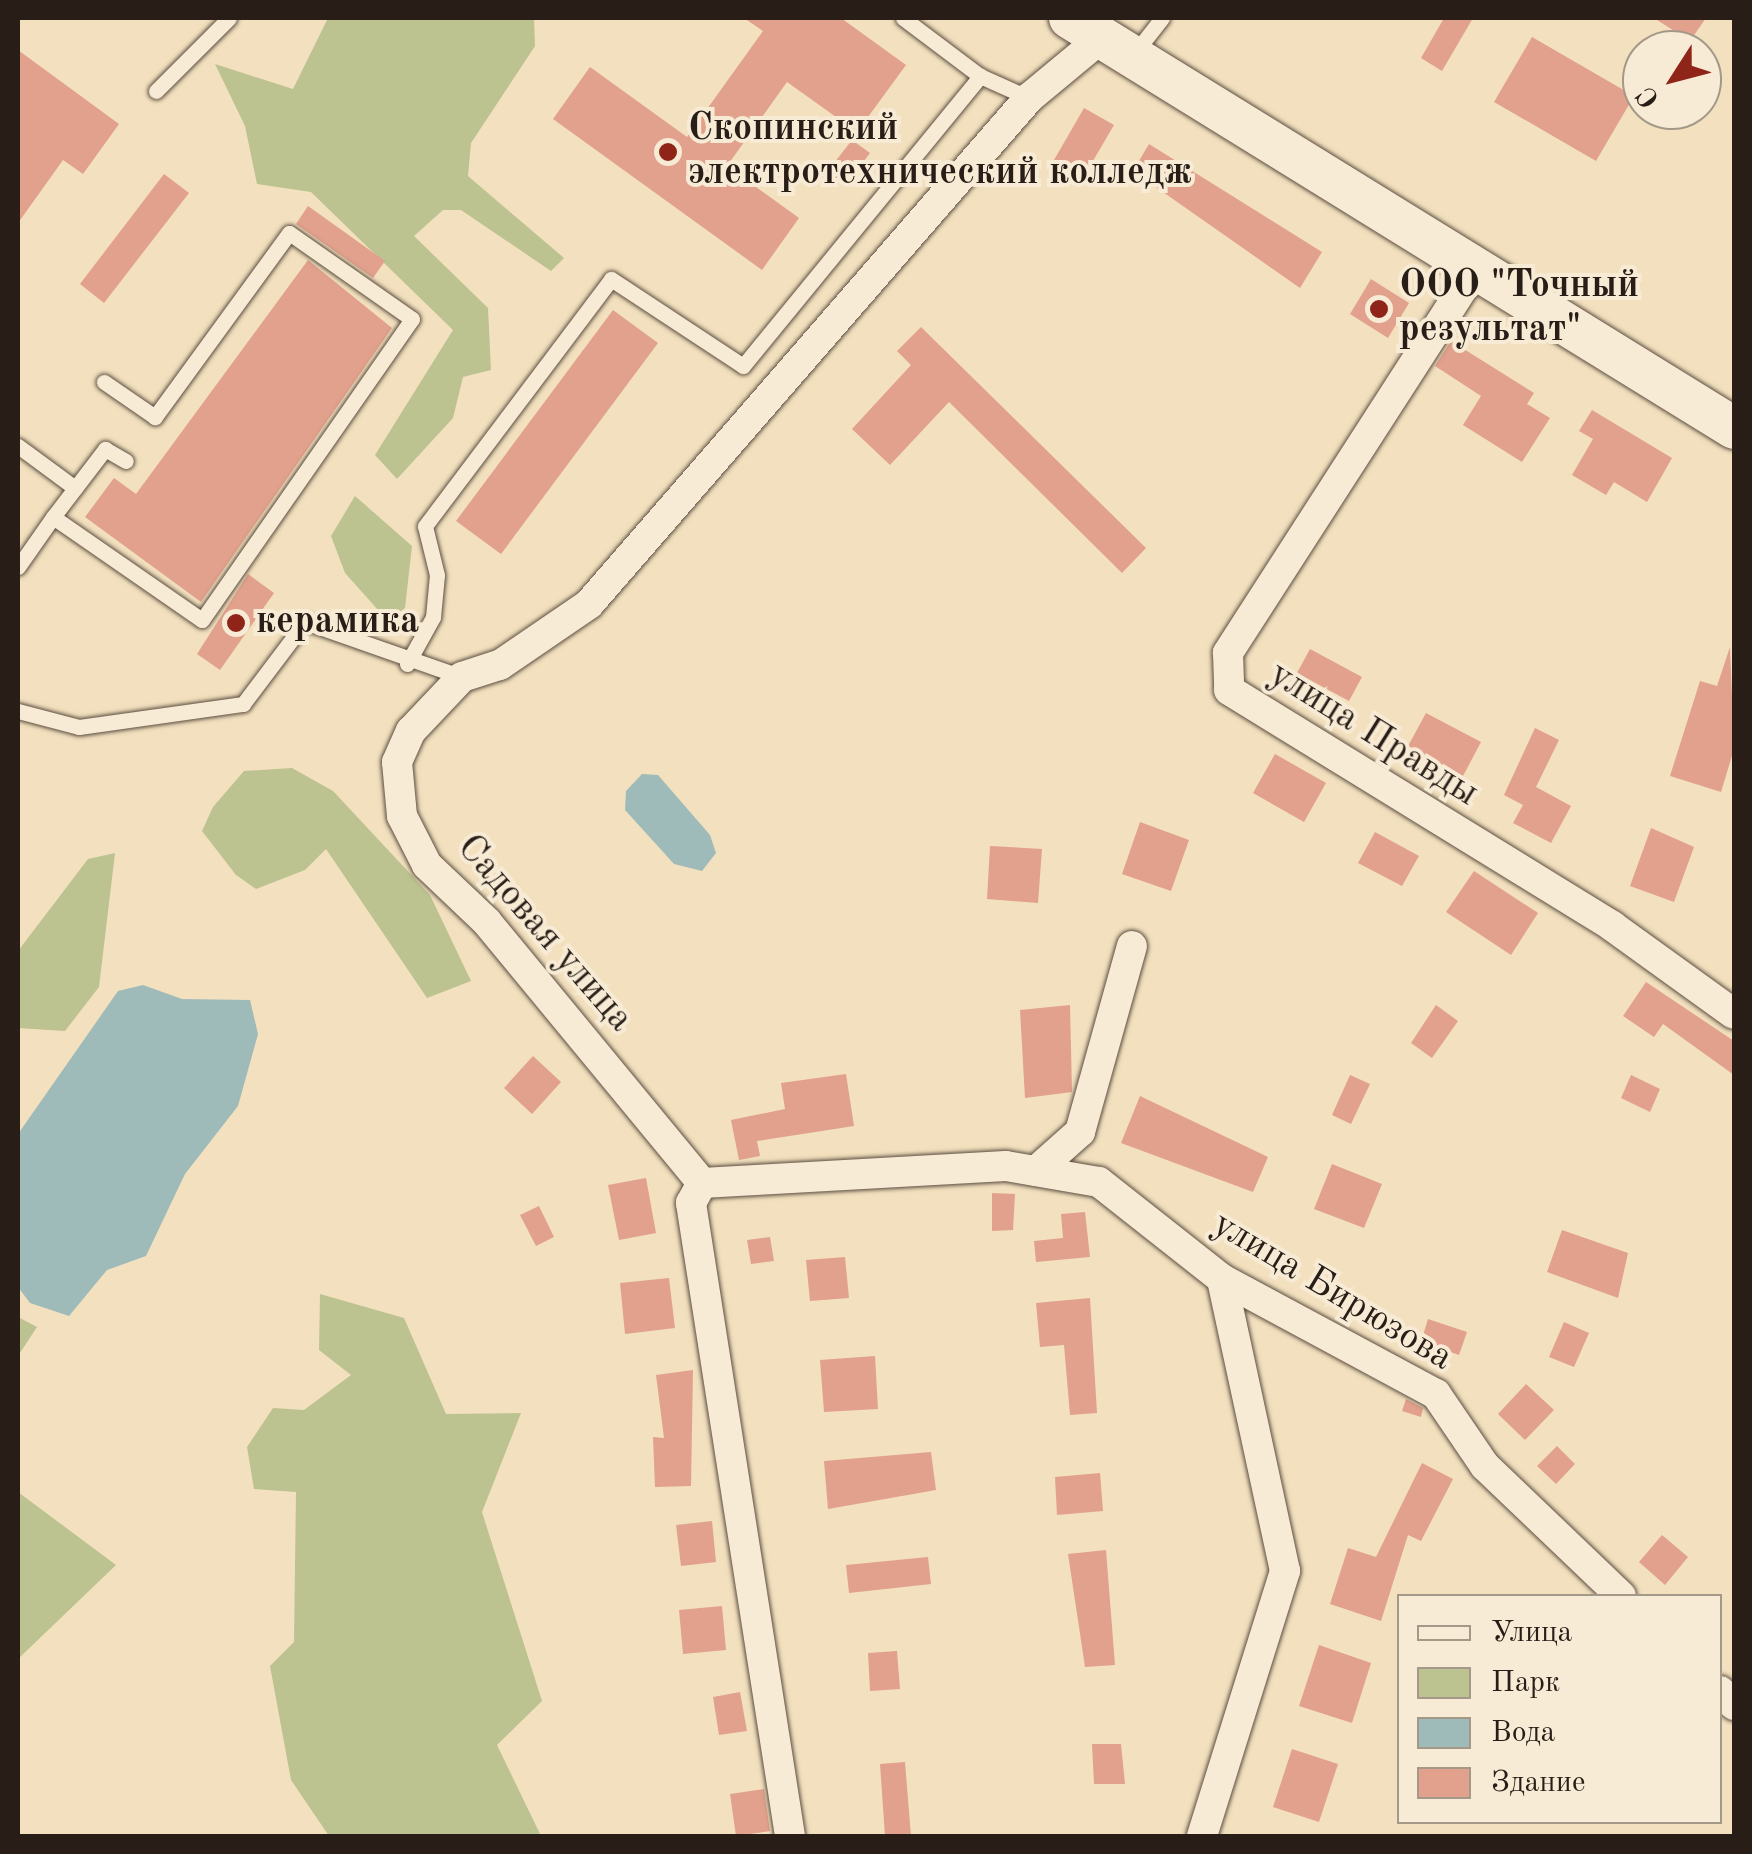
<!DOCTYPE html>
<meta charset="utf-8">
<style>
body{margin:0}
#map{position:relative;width:1752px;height:1854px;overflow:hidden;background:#f3e0be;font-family:"Old Standard TT",serif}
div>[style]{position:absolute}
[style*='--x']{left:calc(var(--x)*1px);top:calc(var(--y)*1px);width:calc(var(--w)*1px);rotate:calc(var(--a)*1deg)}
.green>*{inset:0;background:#bcc290}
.water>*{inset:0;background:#9ebbba}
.building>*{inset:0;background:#e1a18c}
.roads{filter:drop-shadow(0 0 2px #5b4e41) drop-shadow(0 0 2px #5b4e41)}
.lane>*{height:15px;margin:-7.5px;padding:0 7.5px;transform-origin:7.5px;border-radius:7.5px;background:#f7ebd5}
.street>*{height:30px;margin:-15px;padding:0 15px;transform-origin:15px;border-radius:15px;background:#f7ebd5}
.secondary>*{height:42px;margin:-21px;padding:0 21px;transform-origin:21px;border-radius:21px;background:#f7ebd5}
.dots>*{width:28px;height:28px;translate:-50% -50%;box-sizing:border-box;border:5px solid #f7ebd5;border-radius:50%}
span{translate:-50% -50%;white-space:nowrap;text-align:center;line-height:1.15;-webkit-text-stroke:8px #f7ebd5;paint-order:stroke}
.poi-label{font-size:38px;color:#281e17;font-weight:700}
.left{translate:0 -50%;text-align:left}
.street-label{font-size:38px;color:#281e17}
.frame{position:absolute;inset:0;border:20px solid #281e17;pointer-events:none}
.legend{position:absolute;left:1397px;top:1594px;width:325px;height:230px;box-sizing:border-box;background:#f7ebd5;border:2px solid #a49989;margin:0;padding:12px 18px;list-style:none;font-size:30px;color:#281e17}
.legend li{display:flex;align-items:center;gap:20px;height:50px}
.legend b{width:50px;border:2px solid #a49989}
.north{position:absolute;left:1622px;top:30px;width:100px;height:100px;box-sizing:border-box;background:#f7ebd5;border:2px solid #a49989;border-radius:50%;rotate:234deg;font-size:28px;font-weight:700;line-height:40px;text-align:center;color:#281e17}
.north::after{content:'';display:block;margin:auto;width:35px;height:45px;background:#8f2418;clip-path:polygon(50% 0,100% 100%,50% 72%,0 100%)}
</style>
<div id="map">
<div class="green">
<div style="clip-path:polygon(328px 18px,534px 18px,535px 46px,471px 143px,468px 176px,564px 258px,551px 271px,461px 210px,443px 210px,414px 236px,488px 308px,491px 370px,463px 377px,453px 418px,397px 479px,375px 455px,453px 330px,311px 192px,257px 184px,245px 126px,215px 64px,293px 89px)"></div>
<div style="clip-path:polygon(355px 496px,412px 546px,405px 608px,388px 621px,345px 573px,331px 536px)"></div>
<div style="clip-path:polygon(292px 768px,333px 791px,430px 895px,471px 981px,427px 998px,326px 849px,305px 870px,256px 889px,236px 875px,202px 831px,213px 807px,244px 771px)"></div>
<div style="clip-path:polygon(115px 853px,99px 987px,65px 1031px,18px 1028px,18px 951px,88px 859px)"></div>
<div style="clip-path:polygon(320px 1294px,404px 1318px,446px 1414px,521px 1413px,482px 1512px,542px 1701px,497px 1745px,541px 1836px,329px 1836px,291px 1780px,270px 1666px,294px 1642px,296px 1492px,254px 1489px,247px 1447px,273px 1408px,304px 1410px,351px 1375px,319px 1350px)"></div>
<div style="clip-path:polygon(18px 1317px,37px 1327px,18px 1356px)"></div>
<div style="clip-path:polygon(18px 1492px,116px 1565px,18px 1659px)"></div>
</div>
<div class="water">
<div style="clip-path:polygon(642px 774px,658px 775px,710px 835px,716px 853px,702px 871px,674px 864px,625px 810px,626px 791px)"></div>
<div style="clip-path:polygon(143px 985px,182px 999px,250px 1000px,258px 1034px,238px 1106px,185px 1174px,146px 1256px,107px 1270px,69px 1316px,30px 1303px,18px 1287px,18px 1134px,118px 991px)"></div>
</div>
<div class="building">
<div style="clip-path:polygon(744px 18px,841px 18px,906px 65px,857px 132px,787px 82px,727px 166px,799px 218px,762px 270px,553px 119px,590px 67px,687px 137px,763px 31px)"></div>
<div style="clip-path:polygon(1444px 18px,1473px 18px,1442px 71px,1421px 58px)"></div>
<div style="clip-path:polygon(1654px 18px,1706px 18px,1690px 41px)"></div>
<div style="clip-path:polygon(1532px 37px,1634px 96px,1596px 161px,1494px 102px)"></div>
<div style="clip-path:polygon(18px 50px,119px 124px,83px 174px,63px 160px,18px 223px)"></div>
<div style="clip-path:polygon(1084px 108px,1114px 125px,1083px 178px,1054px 160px)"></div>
<div style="clip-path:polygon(852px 140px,870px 153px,845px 186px,827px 172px)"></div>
<div style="clip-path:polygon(1149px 144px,1322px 252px,1300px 288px,1133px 171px)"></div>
<div style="clip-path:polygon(164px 174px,189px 193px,104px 303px,80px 284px)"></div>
<div style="clip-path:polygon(308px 206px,385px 261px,373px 278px,296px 224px)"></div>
<div style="clip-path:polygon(308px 260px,392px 328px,201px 602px,85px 517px,114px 478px,136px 494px)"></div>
<div style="clip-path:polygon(1371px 279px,1409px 303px,1388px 338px,1350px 314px)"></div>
<div style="clip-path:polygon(613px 310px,658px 343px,501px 554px,456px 521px)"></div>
<div style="clip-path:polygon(921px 327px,1146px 548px,1122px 573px,949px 402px,890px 465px,852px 429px,911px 365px,897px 351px)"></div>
<div style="clip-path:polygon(1451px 341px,1534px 393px,1527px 404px,1550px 418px,1522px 462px,1463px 425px,1481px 396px,1435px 366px)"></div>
<div style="clip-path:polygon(1592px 410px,1672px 458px,1647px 502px,1614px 482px,1606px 495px,1572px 475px,1593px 439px,1579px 431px)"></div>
<div style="clip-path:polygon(248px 574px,274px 593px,220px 670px,197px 654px)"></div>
<div style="clip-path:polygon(1730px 647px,1734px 749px,1721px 792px,1670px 776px,1700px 681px,1717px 686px)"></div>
<div style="clip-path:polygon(1310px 649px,1362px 677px,1349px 701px,1297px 673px)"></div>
<div style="clip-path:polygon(1426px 713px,1481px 742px,1463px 776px,1408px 746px)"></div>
<div style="clip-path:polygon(1535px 728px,1559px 740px,1536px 787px,1571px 806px,1551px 843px,1513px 823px,1523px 805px,1504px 795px)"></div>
<div style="clip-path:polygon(1275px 754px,1326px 783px,1304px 822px,1253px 793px)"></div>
<div style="clip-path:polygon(1140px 822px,1189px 840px,1171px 891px,1122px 874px)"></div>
<div style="clip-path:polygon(1651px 828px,1694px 847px,1674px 902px,1630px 886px)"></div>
<div style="clip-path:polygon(1375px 832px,1419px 856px,1402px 886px,1358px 863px)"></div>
<div style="clip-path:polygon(990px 846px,1042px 849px,1038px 903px,987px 899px)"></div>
<div style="clip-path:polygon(1474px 871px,1538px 913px,1511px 955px,1446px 912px)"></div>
<div style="clip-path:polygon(1646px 982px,1734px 1041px,1734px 1075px,1663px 1024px,1654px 1037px,1623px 1016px)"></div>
<div style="clip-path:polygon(1070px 1005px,1072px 1092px,1025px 1098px,1020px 1010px)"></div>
<div style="clip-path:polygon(1436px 1005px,1458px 1021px,1432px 1058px,1411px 1043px)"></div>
<div style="clip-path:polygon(533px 1056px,561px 1082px,532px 1114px,504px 1088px)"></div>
<div style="clip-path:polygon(846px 1074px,854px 1126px,757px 1141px,760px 1156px,739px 1160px,731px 1120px,785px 1109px,781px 1083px)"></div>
<div style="clip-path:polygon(1350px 1075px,1370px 1084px,1351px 1124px,1332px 1115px)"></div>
<div style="clip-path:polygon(1631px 1075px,1660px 1089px,1650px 1112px,1621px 1098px)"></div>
<div style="clip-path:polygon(1140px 1096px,1268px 1157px,1253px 1192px,1121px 1143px)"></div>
<div style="clip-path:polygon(1332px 1164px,1382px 1184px,1364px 1228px,1314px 1209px)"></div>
<div style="clip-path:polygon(646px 1178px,656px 1233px,619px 1240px,608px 1185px)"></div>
<div style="clip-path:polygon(992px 1193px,1015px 1194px,1013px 1230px,992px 1231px)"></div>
<div style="clip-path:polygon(539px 1206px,554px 1237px,536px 1246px,520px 1215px)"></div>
<div style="clip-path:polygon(1085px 1212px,1090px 1257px,1036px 1262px,1034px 1241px,1063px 1238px,1061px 1214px)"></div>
<div style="clip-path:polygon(1562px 1230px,1628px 1253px,1618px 1298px,1547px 1272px)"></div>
<div style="clip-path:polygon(770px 1237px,774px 1261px,751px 1264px,747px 1240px)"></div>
<div style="clip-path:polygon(845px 1257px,849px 1298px,810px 1301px,806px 1260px)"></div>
<div style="clip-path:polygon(669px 1278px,675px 1328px,625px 1334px,620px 1283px)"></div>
<div style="clip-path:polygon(1090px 1298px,1097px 1413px,1070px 1415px,1064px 1345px,1040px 1347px,1036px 1303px)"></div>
<div style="clip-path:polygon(1428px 1319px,1467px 1332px,1459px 1355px,1421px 1342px)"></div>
<div style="clip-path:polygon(1564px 1322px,1589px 1333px,1574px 1367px,1549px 1357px)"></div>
<div style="clip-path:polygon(875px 1356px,878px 1409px,824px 1412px,820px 1360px)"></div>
<div style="clip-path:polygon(693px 1370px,691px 1486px,655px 1487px,653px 1437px,664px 1438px,656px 1375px)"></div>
<div style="clip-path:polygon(1526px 1384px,1554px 1410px,1525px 1440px,1498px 1414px)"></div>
<div style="clip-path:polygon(1406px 1399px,1423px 1408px,1421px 1417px,1402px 1411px)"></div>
<div style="clip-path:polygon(1557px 1446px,1575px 1464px,1556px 1484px,1537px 1466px)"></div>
<div style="clip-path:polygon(931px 1452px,936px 1490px,828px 1509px,824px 1461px)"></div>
<div style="clip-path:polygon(1422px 1463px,1453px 1479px,1421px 1541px,1408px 1535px,1381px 1621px,1330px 1604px,1348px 1548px,1376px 1557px)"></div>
<div style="clip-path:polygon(1100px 1473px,1103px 1511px,1057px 1515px,1055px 1477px)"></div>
<div style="clip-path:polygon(712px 1521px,716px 1562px,681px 1566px,676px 1525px)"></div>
<div style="clip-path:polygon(1662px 1535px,1688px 1557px,1665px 1585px,1639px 1562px)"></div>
<div style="clip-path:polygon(1106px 1550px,1115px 1665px,1085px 1667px,1068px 1554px)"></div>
<div style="clip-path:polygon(928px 1557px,931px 1584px,849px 1593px,846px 1565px)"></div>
<div style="clip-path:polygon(722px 1606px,726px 1650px,683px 1654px,679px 1610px)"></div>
<div style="clip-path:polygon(1319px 1645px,1371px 1663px,1352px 1723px,1299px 1706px)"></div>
<div style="clip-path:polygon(897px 1651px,900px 1689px,870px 1691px,868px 1653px)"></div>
<div style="clip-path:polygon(740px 1692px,747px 1731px,719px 1735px,713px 1697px)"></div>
<div style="clip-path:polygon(1092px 1744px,1121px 1744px,1125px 1784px,1094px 1784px)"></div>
<div style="clip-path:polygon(1292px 1749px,1338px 1764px,1319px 1822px,1273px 1807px)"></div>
<div style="clip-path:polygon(905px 1762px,911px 1836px,885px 1836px,880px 1764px)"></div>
<div style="clip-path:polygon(764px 1789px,770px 1831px,736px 1836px,730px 1794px)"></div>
</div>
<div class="roads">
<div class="lane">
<div style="--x:903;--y:18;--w:96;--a:37"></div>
<div style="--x:1133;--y:55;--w:47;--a:-51.9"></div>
<div style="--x:156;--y:91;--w:103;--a:-45"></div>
<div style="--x:18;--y:446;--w:71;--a:36.4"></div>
<div style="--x:53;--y:517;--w:86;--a:-52.6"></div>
<div style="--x:105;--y:449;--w:24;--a:30"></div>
<div style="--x:18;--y:567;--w:61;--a:-55"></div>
<div style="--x:53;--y:517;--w:181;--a:34.7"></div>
<div style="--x:202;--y:620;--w:367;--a:-55.1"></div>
<div style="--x:412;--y:319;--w:150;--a:-145"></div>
<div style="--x:289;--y:233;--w:228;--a:126.1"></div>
<div style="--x:155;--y:417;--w:62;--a:-145.5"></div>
<div style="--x:407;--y:664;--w:54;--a:-61"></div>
<div style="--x:433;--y:617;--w:42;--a:-84.6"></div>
<div style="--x:437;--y:575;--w:50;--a:-103.8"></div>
<div style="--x:425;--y:526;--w:309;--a:-53"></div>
<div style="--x:611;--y:279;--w:158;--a:33.4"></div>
<div style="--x:743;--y:366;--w:375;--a:-50.7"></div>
<div style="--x:980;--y:76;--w:54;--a:24.2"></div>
<div style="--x:18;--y:711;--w:63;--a:14.7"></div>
<div style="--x:79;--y:727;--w:166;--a:-8"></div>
<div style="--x:243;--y:704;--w:103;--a:-52.9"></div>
<div style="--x:305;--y:622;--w:166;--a:19.3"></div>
</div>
<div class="street">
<div style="--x:1472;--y:274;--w:451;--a:122.8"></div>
<div style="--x:1228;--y:653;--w:37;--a:88"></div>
<div style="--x:1229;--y:690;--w:450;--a:31.6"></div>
<div style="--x:1612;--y:926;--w:150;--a:35.8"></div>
<div style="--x:1036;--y:1171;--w:59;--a:-41.6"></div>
<div style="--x:1080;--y:1132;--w:193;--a:-74.4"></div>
<div style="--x:702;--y:1183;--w:304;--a:-3.2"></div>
<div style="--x:1006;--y:1166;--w:94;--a:9.8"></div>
<div style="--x:1099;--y:1182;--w:157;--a:38.3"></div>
<div style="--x:1222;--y:1279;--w:243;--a:28.3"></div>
<div style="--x:1436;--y:1394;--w:87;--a:55.8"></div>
<div style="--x:1485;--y:1466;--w:188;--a:43.7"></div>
<div style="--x:1720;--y:1691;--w:20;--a:45"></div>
<div style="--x:790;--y:1836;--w:641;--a:-98.89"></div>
<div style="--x:691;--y:1203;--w:23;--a:-61"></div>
<div style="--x:702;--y:1183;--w:338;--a:-129.5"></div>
<div style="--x:487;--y:922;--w:83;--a:-136.5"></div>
<div style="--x:427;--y:865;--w:55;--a:-117"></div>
<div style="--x:402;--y:816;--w:54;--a:-95.3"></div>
<div style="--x:397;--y:762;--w:34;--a:-66"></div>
<div style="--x:411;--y:731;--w:74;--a:-46.6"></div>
<div style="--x:462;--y:677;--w:40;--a:-18"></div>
<div style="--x:500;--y:665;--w:108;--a:-34.4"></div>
<div style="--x:589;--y:604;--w:671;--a:-48.99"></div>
<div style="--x:1029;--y:98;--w:92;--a:-39.7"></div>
<div style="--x:1202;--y:1836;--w:278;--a:-72.6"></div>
<div style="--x:1285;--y:1571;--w:299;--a:-102.2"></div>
</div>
<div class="secondary">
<div style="--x:1070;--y:18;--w:780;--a:31.69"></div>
</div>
</div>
<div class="dots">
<div style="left:668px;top:152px;background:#8f2418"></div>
<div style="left:1379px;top:309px;background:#8f2418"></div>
<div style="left:236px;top:623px;background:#8f2418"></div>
</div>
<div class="poi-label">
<span class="left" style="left:688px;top:152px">Скопинский<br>электротехнический колледж</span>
<span class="left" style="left:1399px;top:309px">ООО "Точный<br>результат"</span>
<span class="left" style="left:256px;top:623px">керамика</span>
</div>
<div class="street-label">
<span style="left:1373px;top:735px;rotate:32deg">улица Правды</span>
<span style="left:544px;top:934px;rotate:49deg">Садовая улица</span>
<span style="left:1332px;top:1292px;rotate:31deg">улица Бирюзова</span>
</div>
<div class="frame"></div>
<ul class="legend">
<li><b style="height:12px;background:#f7ebd5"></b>Улица</li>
<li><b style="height:28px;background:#bcc290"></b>Парк</li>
<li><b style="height:28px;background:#9ebbba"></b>Вода</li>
<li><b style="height:28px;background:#e1a18c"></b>Здание</li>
</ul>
<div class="north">С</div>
</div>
